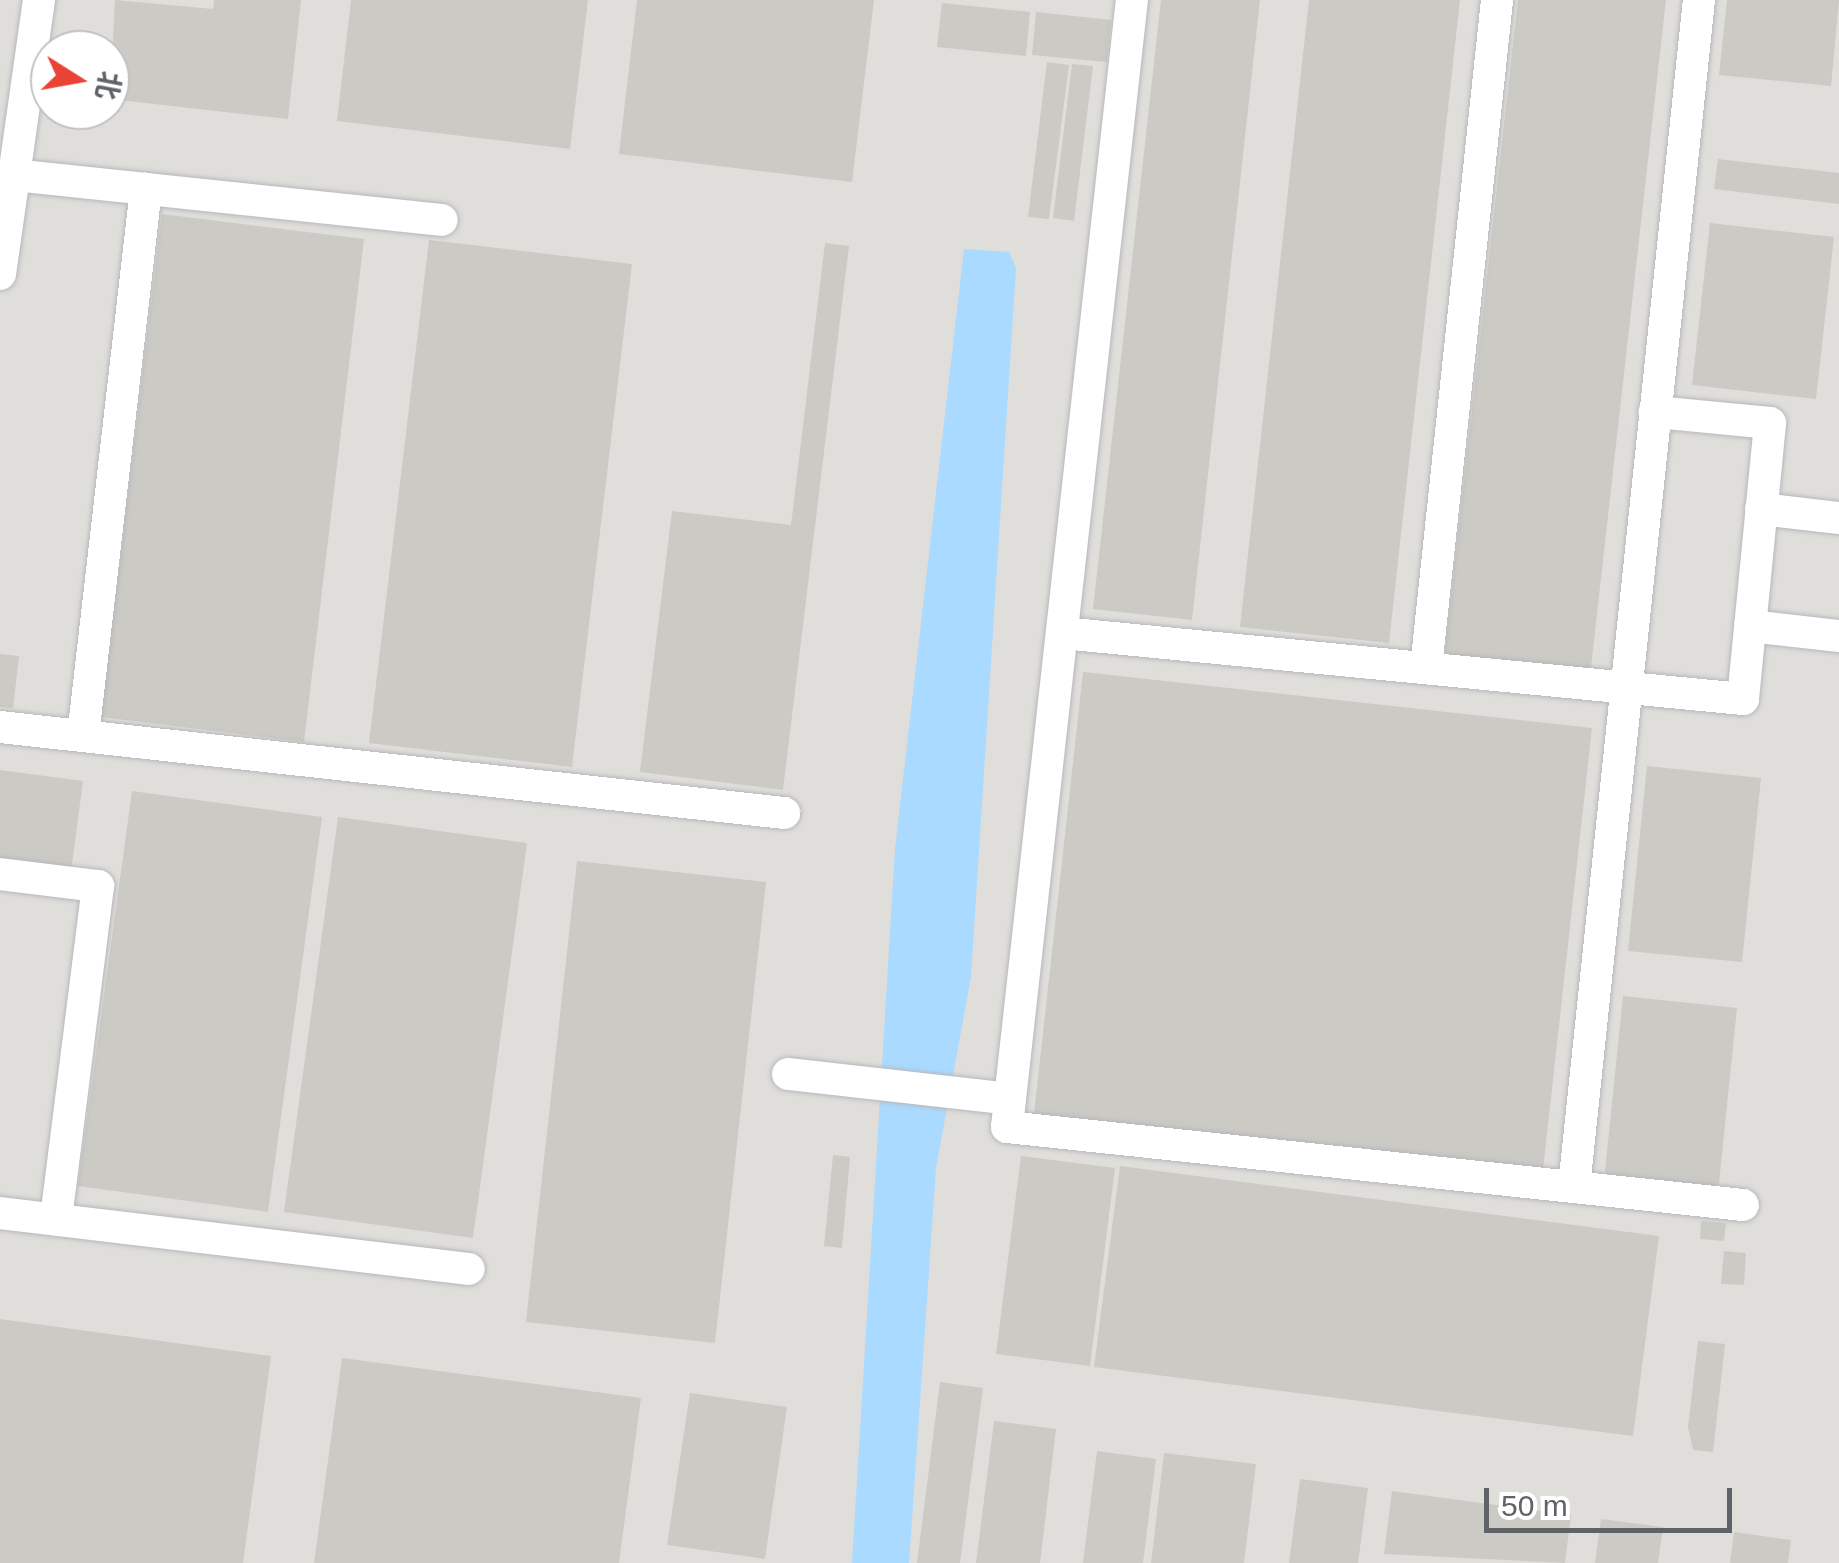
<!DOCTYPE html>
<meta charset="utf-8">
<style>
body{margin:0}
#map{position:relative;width:1839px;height:1563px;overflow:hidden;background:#f1efe8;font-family:Arial,"Noto Sans SC",sans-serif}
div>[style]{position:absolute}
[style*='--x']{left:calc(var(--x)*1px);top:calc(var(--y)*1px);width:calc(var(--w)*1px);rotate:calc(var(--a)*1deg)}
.industrial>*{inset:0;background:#e0deda}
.water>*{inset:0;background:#aadaff}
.building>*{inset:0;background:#cccac5}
.roads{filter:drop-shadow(0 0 2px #b5b8bc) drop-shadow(0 0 2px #b5b8bc)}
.minor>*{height:32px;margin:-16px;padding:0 16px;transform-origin:16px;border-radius:16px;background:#fff}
span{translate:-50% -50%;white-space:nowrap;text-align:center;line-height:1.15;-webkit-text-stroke:8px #fff;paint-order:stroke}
.north{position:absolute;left:30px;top:30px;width:100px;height:100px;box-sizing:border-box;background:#fff;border:2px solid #bfc1c3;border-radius:50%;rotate:101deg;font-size:28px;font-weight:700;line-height:40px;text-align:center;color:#5f6368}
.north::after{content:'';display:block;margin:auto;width:35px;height:45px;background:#ea4335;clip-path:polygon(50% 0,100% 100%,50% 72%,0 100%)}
.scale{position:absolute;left:1484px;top:1488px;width:248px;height:45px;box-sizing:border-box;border:5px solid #5f6368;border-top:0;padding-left:12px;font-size:30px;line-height:35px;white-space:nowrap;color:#5f6368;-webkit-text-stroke:8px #fff;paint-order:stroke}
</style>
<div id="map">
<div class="industrial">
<div style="clip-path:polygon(evenodd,0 0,1839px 0,1839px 1563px,0 1563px,0 0,50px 50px,110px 50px,110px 110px,50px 110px,50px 50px)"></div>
</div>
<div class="water">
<div style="clip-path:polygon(964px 249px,1009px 252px,1016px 268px,971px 977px,936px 1168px,909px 1563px,852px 1563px,895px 849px)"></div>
</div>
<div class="building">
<div style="clip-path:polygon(115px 0,213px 9px,214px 0,301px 0,288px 119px,110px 99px)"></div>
<div style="clip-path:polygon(351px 0,588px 0,570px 149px,337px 121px)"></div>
<div style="clip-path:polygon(637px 0,874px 0,852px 182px,619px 154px)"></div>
<div style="clip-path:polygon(1161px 0,1260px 0,1192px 620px,1093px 609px)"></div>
<div style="clip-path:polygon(1309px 0,1460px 0,1389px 643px,1240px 627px)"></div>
<div style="clip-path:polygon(1518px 0,1666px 0,1590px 676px,1444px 660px)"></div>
<div style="clip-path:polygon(1727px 0,1839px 0,1831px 86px,1719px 75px)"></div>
<div style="clip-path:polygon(942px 3px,1030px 12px,1026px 56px,937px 47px)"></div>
<div style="clip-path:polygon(1036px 12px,1111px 20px,1107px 62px,1032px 55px)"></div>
<div style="clip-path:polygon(1047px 62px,1069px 65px,1049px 219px,1028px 217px)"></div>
<div style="clip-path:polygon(1072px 64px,1093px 66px,1074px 221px,1053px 218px)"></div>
<div style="clip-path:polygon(1718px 159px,1839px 173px,1839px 204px,1714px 189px)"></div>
<div style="clip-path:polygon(162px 214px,364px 239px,304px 742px,101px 717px)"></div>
<div style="clip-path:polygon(1710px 223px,1834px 237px,1816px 399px,1692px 385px)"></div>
<div style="clip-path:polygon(429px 240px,632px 264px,572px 767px,369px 743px)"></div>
<div style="clip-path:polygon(825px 243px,849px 246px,783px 790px,640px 772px,672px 511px,791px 525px)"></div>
<div style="clip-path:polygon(0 654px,19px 656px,13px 708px,0 707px)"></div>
<div style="clip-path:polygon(1083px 672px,1592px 728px,1542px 1179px,1033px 1123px)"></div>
<div style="clip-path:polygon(1647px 766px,1761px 778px,1742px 962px,1628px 951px)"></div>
<div style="clip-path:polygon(0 770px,83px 781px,71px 872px,0 862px)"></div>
<div style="clip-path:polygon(132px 791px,322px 817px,268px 1212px,78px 1186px)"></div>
<div style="clip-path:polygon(338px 817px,527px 843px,473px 1238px,284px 1212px)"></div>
<div style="clip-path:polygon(577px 861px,766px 882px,715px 1343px,526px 1322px)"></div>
<div style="clip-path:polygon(1623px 996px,1737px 1008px,1718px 1193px,1604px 1181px)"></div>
<div style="clip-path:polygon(833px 1155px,850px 1157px,842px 1248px,824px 1246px)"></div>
<div style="clip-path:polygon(1021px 1156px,1115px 1168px,1090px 1366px,996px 1354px)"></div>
<div style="clip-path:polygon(1120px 1166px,1659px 1236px,1633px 1436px,1094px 1367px)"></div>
<div style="clip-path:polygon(1701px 1221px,1726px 1223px,1724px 1241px,1700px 1239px)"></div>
<div style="clip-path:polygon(1724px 1251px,1746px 1253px,1744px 1285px,1721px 1284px)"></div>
<div style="clip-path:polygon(0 1319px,271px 1356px,243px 1563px,0 1563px)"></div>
<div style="clip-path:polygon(1698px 1341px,1725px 1344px,1713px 1452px,1693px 1450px,1688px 1427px)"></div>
<div style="clip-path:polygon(342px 1358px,641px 1398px,619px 1563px,314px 1563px)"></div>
<div style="clip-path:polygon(940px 1382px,983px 1388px,960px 1563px,917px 1563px)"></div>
<div style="clip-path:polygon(690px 1393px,787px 1407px,765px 1559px,667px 1545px)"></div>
<div style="clip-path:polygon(994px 1421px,1056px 1429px,1040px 1563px,976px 1563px)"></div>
<div style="clip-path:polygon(1097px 1451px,1156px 1459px,1143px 1563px,1083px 1563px)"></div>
<div style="clip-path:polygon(1164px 1453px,1256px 1464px,1244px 1563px,1151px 1563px)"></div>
<div style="clip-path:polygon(1300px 1479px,1368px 1488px,1358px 1563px,1289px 1563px)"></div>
<div style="clip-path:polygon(1392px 1491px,1571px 1515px,1565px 1563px,1384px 1554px)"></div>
<div style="clip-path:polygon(1601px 1519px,1663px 1527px,1658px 1563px,1595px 1563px)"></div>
<div style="clip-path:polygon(1734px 1532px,1791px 1540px,1788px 1563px,1730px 1563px)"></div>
</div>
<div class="roads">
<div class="minor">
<div style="--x:14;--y:175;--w:430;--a:6"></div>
<div style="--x:0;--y:274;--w:277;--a:-81.9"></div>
<div style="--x:1761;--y:509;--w:79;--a:6.6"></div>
<div style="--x:1750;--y:626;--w:90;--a:6.4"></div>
<div style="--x:1062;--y:633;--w:684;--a:5.54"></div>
<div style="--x:1743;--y:699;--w:277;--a:-84.4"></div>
<div style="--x:1770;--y:423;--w:116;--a:-174.5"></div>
<div style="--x:1426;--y:668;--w:672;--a:-83.93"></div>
<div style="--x:0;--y:727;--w:789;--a:6.26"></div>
<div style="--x:83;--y:736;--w:551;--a:-83.43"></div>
<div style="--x:0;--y:874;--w:99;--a:7"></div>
<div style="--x:98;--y:886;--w:336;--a:97.2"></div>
<div style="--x:788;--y:1074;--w:223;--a:6.4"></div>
<div style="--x:1010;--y:1099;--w:1106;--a:-83.67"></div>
<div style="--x:1010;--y:1099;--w:28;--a:96"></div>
<div style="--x:1007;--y:1127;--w:740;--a:6.05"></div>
<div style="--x:1574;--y:1187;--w:1194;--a:-83.99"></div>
<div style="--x:0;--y:1213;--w:472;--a:6.8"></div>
</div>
</div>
<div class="north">北</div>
<div class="scale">50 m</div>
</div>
